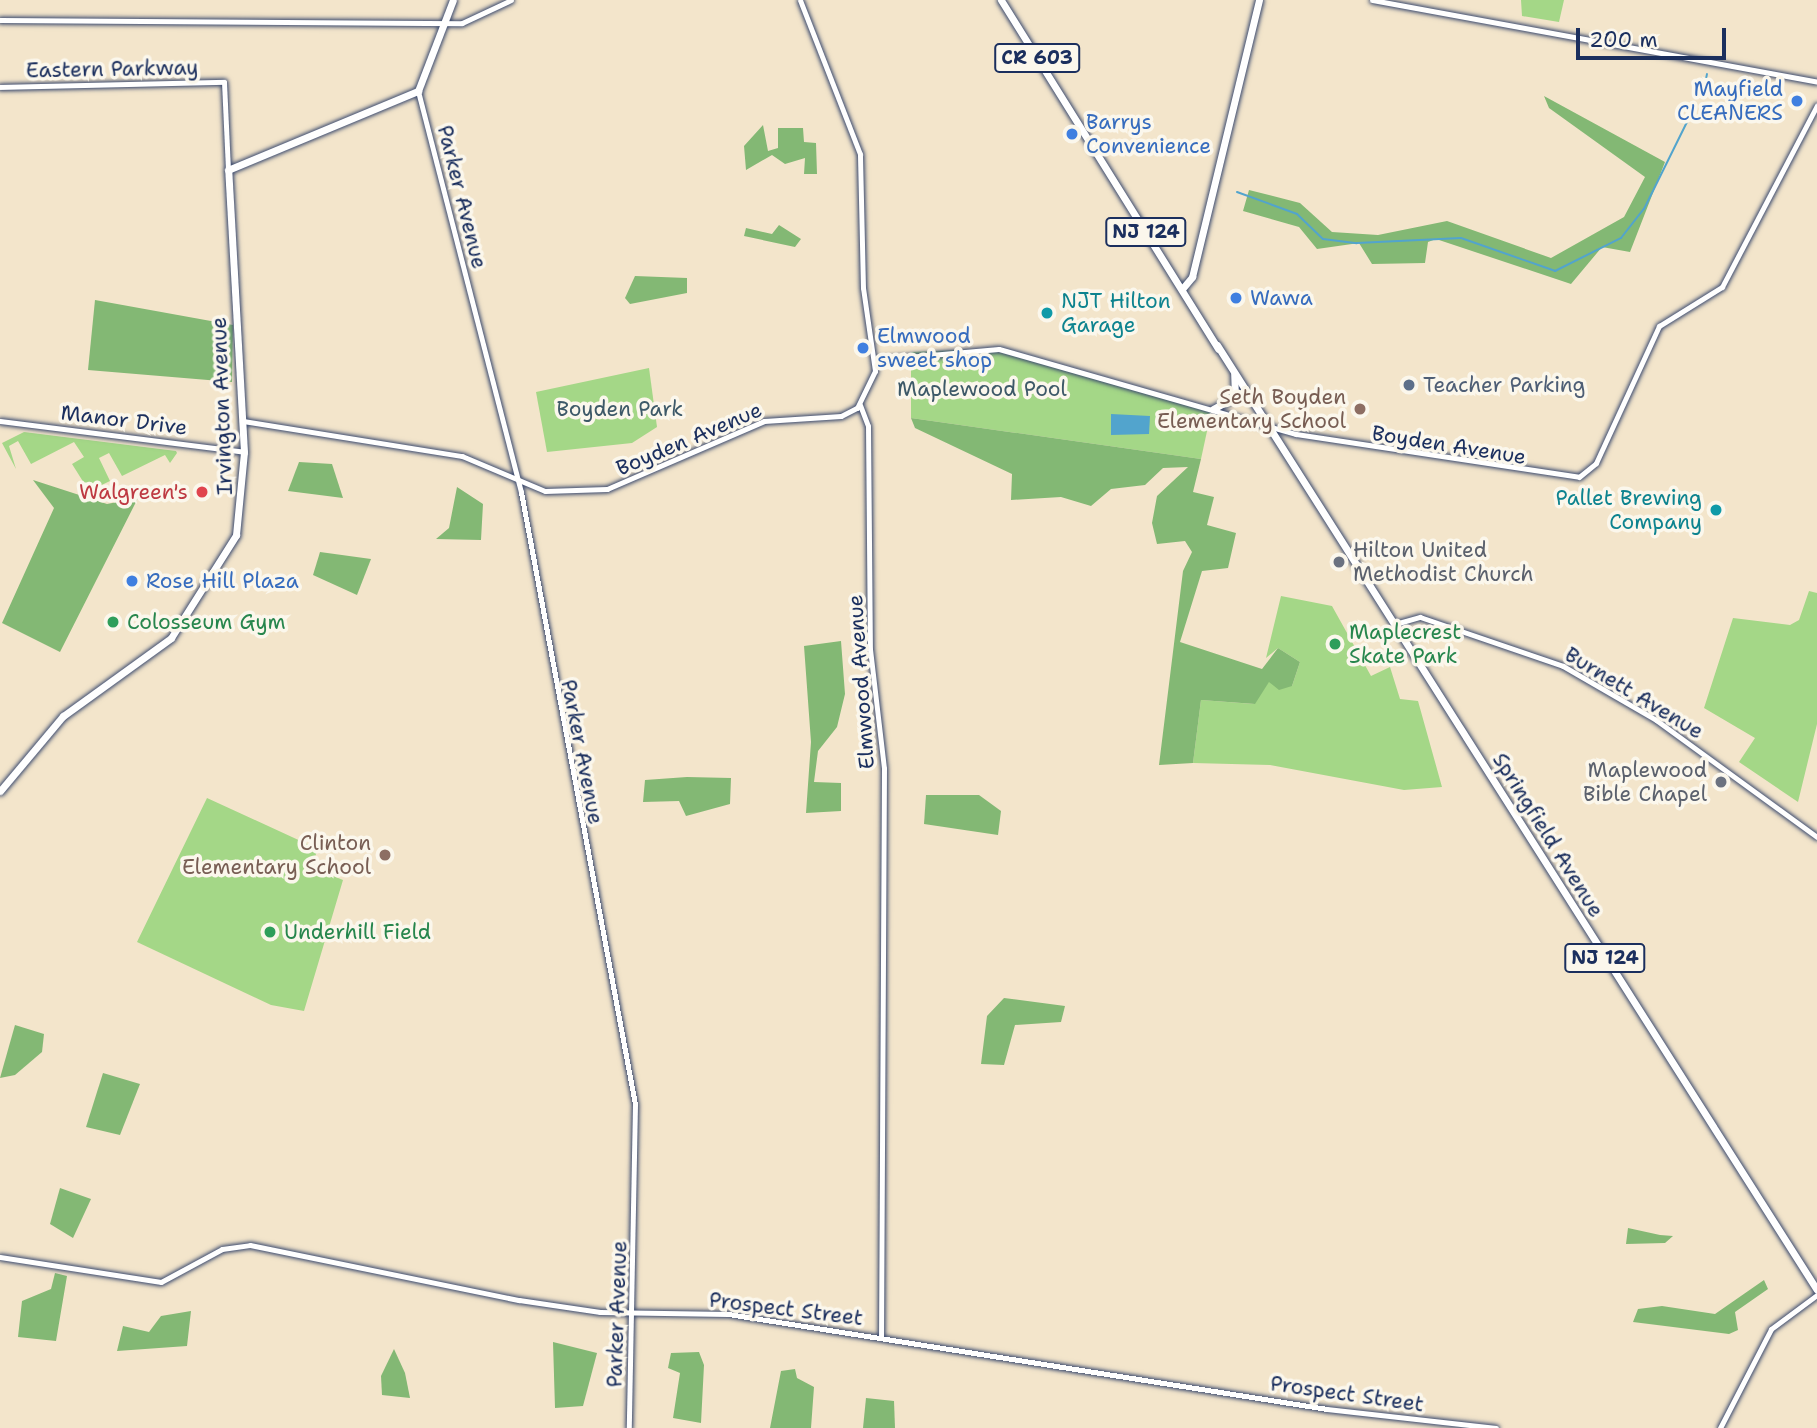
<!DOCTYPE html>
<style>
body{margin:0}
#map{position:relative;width:1817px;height:1428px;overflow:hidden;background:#f3e5cb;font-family:"Shantell Sans",sans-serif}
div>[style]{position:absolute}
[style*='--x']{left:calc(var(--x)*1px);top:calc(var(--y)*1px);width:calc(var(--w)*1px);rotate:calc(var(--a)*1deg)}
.green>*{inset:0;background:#a4d787}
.forest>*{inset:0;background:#83b874}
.water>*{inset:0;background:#52a4cd}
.stream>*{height:2px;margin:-1px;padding:0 1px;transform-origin:1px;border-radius:1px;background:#52a4cd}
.roads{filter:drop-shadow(0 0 2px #3b4a6e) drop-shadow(0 0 2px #3b4a6e)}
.minor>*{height:5px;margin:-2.5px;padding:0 2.5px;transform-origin:2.5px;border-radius:2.5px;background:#fff}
.major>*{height:7px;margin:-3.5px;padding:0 3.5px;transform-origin:3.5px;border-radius:3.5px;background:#fff}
.dots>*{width:19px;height:19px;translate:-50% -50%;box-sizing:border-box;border:4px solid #fbf7ec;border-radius:50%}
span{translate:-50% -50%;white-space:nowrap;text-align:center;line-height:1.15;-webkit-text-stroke:7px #fbf7ec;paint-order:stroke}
.shield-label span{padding:2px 5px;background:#fbf7ec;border:2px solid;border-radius:5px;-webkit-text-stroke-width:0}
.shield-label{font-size:19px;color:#1b2f5e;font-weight:700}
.street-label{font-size:21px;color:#1b2f5e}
.shop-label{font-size:21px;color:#366cbe}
.right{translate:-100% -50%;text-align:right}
.left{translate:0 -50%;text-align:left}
.culture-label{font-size:21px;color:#0d838f}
.service-label{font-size:21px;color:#4e5e75}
.park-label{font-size:21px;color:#3d5968}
.education-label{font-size:21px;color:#785e54}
.health-label{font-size:21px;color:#be3a42}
.worship-label{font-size:21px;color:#5b616d}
.leisure-label{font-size:21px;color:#27864d}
.scale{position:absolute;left:1576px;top:28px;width:150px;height:32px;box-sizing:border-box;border:4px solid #1b2f5e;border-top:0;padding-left:9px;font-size:21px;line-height:24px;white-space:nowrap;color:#1b2f5e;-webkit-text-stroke:5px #fbf7ec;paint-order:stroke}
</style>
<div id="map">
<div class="green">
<div style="clip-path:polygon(1521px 0,1564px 0,1559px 22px,1522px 16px)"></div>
<div style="clip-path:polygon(986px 349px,1212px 408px,1201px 459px,911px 418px,911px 352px)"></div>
<div style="clip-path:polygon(649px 368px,657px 427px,632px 443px,547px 452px,536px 392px)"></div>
<div style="clip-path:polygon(24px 432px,176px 451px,177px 453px,170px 463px,165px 455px,122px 476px,109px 453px,99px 458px,110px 481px,89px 491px,72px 464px,84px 457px,74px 442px,31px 464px,18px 441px,9px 446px,16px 469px,2px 443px)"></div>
<div style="clip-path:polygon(1809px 591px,1817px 593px,1817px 724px,1798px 802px,1739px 762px,1755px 738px,1704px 708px,1733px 618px,1790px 625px,1799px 620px)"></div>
<div style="clip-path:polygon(1281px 596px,1332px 606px,1371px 676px,1390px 667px,1400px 699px,1418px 701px,1442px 787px,1404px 790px,1270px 765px,1193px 763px,1201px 700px,1254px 704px,1269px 681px,1292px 686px,1300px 662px,1278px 648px,1266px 658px)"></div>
<div style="clip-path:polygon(207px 798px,318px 849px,311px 867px,343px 880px,304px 1011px,271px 1005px,137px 942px)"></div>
</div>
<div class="forest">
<div style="clip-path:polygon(1544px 96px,1665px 162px,1630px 252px,1602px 247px,1571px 284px,1436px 239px,1428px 242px,1425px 263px,1372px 264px,1359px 243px,1317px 249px,1299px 227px,1243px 211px,1249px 190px,1300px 203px,1332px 232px,1378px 235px,1447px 221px,1551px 258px,1624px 217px,1645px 177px,1549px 108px)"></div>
<div style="clip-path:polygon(763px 125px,768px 151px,778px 148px,778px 128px,803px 128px,804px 142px,816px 143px,817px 174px,804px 174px,805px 158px,785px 164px,772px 155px,746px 170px,744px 146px)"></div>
<div style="clip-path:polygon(779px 225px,801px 239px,795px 247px,744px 236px,746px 228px,772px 234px)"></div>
<div style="clip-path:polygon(635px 276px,687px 278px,687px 293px,630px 304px,625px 298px)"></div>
<div style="clip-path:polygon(95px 300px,233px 325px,232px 382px,88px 370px)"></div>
<div style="clip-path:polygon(911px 418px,1201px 459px,1193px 492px,1214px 497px,1207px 525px,1236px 533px,1228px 568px,1202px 571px,1180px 642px,1262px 669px,1278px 648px,1300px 662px,1292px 686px,1279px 690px,1269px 682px,1255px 704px,1201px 700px,1193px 763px,1159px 765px,1183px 571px,1192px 552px,1185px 541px,1157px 544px,1152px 523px,1157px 496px,1188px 467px,1163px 468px,1145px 485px,1111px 489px,1091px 506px,1061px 497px,1011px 500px,1012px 474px,915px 428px)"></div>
<div style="clip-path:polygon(299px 462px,332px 464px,343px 498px,288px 491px)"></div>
<div style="clip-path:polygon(33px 480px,107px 504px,138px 498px,60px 652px,2px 623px,54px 508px)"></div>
<div style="clip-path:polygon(457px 487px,483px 504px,481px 540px,436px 539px,449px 528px)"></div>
<div style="clip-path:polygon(320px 552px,371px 559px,357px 595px,313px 575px)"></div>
<div style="clip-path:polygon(841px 641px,845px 694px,837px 727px,818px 751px,814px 782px,841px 783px,841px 811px,806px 813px,811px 742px,804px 646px)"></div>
<div style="clip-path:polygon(687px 777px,731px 778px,730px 804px,686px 816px,679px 801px,643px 802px,645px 780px)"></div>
<div style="clip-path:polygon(926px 795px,979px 795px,1001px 811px,998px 835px,924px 824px)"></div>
<div style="clip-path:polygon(1004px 998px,1065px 1006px,1061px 1022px,1015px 1025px,1004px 1065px,981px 1064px,987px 1016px)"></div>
<div style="clip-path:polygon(15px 1025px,44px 1034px,42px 1052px,15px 1075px,0 1078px)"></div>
<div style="clip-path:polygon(103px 1073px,140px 1084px,120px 1135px,86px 1127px)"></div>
<div style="clip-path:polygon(60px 1188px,91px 1199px,73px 1238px,50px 1224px)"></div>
<div style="clip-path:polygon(1628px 1228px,1660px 1235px,1673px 1236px,1665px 1243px,1626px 1244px)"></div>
<div style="clip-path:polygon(55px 1273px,67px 1276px,56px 1341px,18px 1337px,22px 1301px,51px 1289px)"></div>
<div style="clip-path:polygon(1764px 1280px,1768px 1289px,1735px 1312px,1738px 1330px,1729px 1334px,1633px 1322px,1638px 1309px,1662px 1306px,1715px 1314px)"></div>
<div style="clip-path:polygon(191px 1311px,187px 1346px,117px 1351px,123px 1326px,149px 1332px,161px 1316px)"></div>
<div style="clip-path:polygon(553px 1342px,597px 1353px,583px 1406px,555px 1408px)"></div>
<div style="clip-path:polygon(394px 1349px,405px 1373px,410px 1398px,382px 1395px,381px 1376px)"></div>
<div style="clip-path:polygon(699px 1352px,704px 1365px,701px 1423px,673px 1418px,680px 1373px,668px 1368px,671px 1353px)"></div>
<div style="clip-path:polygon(795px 1369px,797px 1378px,814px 1387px,811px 1428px,770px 1428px,781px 1371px)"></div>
<div style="clip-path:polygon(866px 1398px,894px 1401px,895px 1428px,863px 1428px)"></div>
</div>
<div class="water">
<div style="clip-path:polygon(1111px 414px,1150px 416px,1149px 434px,1111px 435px)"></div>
</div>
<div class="stream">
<div style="--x:1706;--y:79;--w:5;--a:-79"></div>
<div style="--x:1237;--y:192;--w:64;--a:20.1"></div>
<div style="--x:1297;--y:214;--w:36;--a:44"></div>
<div style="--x:1323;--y:239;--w:34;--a:7"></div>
<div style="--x:1357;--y:243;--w:104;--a:-2.8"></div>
<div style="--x:1461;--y:238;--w:100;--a:19.3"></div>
<div style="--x:1555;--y:271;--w:74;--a:-26.6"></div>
<div style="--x:1621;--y:238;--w:37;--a:-52"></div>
<div style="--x:1644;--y:209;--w:99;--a:-63.7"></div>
</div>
<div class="roads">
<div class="minor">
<div style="--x:1372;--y:0;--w:452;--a:10.4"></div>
<div style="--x:0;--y:20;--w:462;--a:0.4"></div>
<div style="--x:462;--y:23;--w:54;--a:-25.1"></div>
<div style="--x:0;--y:87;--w:224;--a:-1.3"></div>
<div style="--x:224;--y:82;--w:88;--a:87.4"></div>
<div style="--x:418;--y:91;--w:414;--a:75.6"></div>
<div style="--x:521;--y:492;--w:623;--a:79.45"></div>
<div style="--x:635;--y:1104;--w:324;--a:91.1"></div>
<div style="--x:874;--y:360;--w:125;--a:-5"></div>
<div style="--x:999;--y:349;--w:309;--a:16"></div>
<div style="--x:1296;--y:434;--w:286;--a:8.6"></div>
<div style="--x:1579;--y:477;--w:22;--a:-39"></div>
<div style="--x:1596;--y:463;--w:151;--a:-65.3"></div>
<div style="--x:1659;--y:326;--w:74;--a:-31.8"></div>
<div style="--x:1722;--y:287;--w:205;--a:-62.4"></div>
<div style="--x:860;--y:405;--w:22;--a:69"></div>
<div style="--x:868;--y:426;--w:223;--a:89.5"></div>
<div style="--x:870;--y:649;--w:120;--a:83.3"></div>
<div style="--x:884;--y:768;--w:570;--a:90.3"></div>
<div style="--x:0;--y:421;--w:246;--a:7.2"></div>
<div style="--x:243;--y:421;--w:222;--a:9.1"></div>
<div style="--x:462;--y:456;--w:90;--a:22.9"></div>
<div style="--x:545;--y:491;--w:62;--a:-1.8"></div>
<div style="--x:607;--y:489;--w:171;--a:-23.4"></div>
<div style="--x:764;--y:421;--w:77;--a:-3.7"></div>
<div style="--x:841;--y:416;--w:18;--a:-27"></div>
<div style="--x:857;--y:408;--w:41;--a:-64.1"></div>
<div style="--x:875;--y:371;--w:84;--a:-98.2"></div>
<div style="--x:863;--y:288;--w:134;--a:-91.3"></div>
<div style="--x:860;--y:154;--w:165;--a:-111.3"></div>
<div style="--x:1395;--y:624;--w:26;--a:-16"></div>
<div style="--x:1420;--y:617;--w:151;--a:18.9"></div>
<div style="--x:1563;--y:666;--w:108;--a:30.1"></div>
<div style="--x:1656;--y:720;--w:199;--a:36"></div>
<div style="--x:0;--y:1257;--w:163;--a:8.8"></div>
<div style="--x:161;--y:1282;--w:69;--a:-28.4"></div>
<div style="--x:222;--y:1249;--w:28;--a:-8"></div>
<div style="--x:250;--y:1245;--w:275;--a:11.6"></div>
<div style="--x:519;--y:1300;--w:82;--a:8.4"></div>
<div style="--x:600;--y:1312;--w:128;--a:0.9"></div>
<div style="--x:728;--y:1314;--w:606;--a:9.01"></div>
<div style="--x:1327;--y:1409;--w:170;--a:6.4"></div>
<div style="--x:1720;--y:1428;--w:111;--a:-62.7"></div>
<div style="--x:1771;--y:1329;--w:57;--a:-36.5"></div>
</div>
<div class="major">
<div style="--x:1001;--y:0;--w:411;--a:58.1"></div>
<div style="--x:1182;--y:289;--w:16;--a:-50"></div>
<div style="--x:1192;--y:277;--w:285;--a:-76.4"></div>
<div style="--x:1217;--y:345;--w:1119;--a:57.59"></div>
<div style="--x:1213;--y:409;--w:25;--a:-29"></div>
<div style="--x:1235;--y:397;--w:23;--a:-92"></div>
<div style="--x:0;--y:791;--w:98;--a:-50"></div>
<div style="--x:63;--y:716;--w:133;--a:-35.8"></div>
<div style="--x:171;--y:638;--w:122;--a:-57.7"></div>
<div style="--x:236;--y:535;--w:83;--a:-84.5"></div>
<div style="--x:244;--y:452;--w:282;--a:-93.2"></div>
<div style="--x:228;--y:170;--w:206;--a:-22.6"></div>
<div style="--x:418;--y:91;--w:97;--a:-69"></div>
</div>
</div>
<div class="dots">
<div style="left:1797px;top:101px;background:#3f7fe0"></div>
<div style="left:1072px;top:134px;background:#3f7fe0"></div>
<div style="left:1236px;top:298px;background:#3f7fe0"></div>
<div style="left:1047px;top:313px;background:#0f9aa8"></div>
<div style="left:863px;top:348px;background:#3f7fe0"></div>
<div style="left:1409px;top:385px;background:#5c6f8a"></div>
<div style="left:1360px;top:409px;background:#8d6e63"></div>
<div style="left:202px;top:492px;background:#e0444e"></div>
<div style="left:1716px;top:510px;background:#0f9aa8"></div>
<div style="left:1339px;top:562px;background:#6b7280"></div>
<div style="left:132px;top:581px;background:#3f7fe0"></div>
<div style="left:113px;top:622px;background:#2e9e5b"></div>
<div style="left:1335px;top:644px;background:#2e9e5b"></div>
<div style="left:1721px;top:782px;background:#6b7280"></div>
<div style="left:385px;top:855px;background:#8d6e63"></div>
<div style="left:270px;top:932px;background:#2e9e5b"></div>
</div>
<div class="shield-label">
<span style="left:1037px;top:58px">CR 603</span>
<span style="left:1146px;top:232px">NJ 124</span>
<span style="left:1605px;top:958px">NJ 124</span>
</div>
<div class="street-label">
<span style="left:112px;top:69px;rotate:-1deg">Eastern Parkway</span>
<span style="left:462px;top:197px;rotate:76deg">Parker Avenue</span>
<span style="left:222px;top:406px;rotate:-92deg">Irvington Avenue</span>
<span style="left:124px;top:420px;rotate:7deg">Manor Drive</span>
<span style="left:689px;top:439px;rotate:-23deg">Boyden Avenue</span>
<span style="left:1449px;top:445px;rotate:9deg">Boyden Avenue</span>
<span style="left:861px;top:682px;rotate:-94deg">Elmwood Avenue</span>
<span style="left:1634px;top:693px;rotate:31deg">Burnett Avenue</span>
<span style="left:582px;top:752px;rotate:79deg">Parker Avenue</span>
<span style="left:1548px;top:835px;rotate:58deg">Springfield Avenue</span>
<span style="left:786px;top:1309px;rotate:7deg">Prospect Street</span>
<span style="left:617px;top:1314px;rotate:-88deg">Parker Avenue</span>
<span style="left:1347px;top:1394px;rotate:8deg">Prospect Street</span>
</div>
<div class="shop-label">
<span class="right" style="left:1783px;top:101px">Mayfield<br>CLEANERS</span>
<span class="left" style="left:1086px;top:134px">Barrys<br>Convenience</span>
<span class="left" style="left:1250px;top:298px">Wawa</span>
<span class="left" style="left:877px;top:348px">Elmwood<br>sweet shop</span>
<span class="left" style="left:146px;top:581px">Rose Hill Plaza</span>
</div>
<div class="culture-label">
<span class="left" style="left:1061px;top:313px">NJT Hilton<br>Garage</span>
<span class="right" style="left:1702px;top:510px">Pallet Brewing<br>Company</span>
</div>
<div class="service-label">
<span class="left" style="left:1423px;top:385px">Teacher Parking</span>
</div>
<div class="park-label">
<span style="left:982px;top:389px">Maplewood Pool</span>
<span style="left:620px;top:409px">Boyden Park</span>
</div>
<div class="education-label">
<span class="right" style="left:1346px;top:409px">Seth Boyden<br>Elementary School</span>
<span class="right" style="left:371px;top:855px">Clinton<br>Elementary School</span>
</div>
<div class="health-label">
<span class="right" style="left:188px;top:492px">Walgreen's</span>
</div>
<div class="worship-label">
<span class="left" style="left:1353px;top:562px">Hilton United<br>Methodist Church</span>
<span class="right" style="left:1707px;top:782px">Maplewood<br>Bible Chapel</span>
</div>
<div class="leisure-label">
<span class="left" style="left:127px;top:622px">Colosseum Gym</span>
<span class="left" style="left:1349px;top:644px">Maplecrest<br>Skate Park</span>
<span class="left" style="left:284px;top:932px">Underhill Field</span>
</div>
<div class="scale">200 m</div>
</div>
